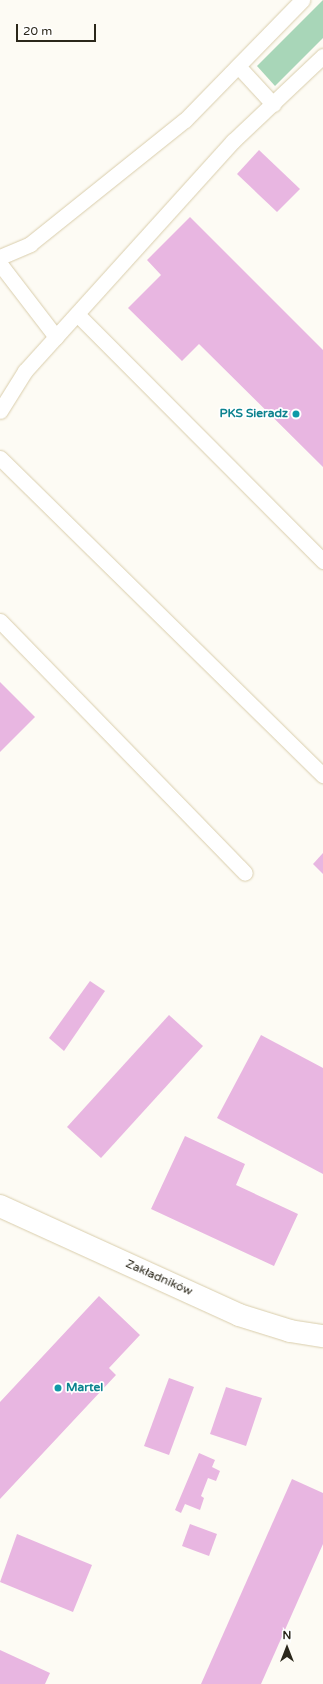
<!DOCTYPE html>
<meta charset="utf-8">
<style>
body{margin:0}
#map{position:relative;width:323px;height:1684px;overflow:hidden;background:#fdfbf4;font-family:"Varela Round",sans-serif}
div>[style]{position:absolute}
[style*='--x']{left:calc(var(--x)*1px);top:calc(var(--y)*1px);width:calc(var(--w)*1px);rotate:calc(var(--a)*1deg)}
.green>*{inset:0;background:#a8d6b8}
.building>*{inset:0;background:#e8b6e1}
.roads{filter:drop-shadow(0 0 1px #d9cdab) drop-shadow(0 0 1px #d9cdab)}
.lane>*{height:15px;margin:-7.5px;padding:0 7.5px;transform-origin:7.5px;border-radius:7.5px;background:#fff}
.street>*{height:22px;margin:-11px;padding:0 11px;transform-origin:11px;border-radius:11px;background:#fff}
.dots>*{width:11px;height:11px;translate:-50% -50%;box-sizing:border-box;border:2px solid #fff;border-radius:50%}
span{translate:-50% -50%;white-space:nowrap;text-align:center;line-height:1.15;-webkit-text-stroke:3.5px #fff;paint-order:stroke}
.culture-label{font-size:12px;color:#0d838f;font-weight:700}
.right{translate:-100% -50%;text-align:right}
.left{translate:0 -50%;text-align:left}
.street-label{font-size:12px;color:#2b271a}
.north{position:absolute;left:267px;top:1628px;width:40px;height:40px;-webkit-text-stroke:3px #fff;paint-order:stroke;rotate:0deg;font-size:11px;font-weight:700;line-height:16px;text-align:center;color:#2b271a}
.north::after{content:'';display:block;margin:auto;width:14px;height:18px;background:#2b271a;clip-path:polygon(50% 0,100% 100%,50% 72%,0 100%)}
.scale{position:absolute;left:16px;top:24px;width:80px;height:18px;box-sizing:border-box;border:2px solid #2b271a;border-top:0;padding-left:5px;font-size:12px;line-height:14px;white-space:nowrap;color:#2b271a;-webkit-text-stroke:3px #fff;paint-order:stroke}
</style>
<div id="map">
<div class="green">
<div style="clip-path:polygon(323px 0,323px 38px,275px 86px,257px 66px)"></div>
</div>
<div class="building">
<div style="clip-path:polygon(259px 150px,300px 189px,277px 212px,237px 174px)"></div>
<div style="clip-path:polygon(190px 217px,323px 350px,323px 467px,199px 344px,182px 361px,128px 308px,161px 275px,147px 260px)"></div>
<div style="clip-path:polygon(0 682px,35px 717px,0 752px)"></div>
<div style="clip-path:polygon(323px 853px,323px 874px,313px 864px)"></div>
<div style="clip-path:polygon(90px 981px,105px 991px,64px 1051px,49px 1038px)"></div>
<div style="clip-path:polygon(169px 1015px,203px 1046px,101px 1158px,67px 1127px)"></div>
<div style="clip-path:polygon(261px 1035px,323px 1068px,323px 1174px,217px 1118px)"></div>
<div style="clip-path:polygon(185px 1136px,245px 1164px,236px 1185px,298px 1214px,274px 1266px,151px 1209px)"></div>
<div style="clip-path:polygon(99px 1296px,140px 1335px,109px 1368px,116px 1375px,0 1499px,0 1402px)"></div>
<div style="clip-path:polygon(169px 1378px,194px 1387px,169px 1455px,144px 1446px)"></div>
<div style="clip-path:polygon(226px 1387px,262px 1398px,246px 1446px,210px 1434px)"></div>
<div style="clip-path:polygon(199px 1453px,215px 1460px,212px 1467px,220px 1471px,216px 1481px,208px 1478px,201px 1496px,204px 1498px,200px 1510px,185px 1504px,181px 1513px,175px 1510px)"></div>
<div style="clip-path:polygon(292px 1479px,323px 1493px,323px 1544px,261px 1684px,201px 1684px)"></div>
<div style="clip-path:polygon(190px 1524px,217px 1534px,209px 1556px,182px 1546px)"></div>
<div style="clip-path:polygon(17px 1534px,92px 1565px,73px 1612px,0 1582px)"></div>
<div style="clip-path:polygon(0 1650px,50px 1673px,45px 1684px,0 1684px)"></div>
</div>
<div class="roads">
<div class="lane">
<div style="--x:238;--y:66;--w:52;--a:47.4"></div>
<div style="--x:0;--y:257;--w:33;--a:-23"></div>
<div style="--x:30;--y:244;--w:198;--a:-38.7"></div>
<div style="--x:185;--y:120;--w:168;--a:-45.7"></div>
<div style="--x:0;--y:264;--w:92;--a:52.5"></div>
<div style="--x:77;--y:314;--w:349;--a:45.1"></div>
<div style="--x:0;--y:411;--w:47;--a:-58"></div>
<div style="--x:25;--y:371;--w:310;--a:-47.9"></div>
<div style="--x:233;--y:141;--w:124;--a:-43.4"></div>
<div style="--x:0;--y:458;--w:453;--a:44.5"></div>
<div style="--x:0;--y:621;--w:351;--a:45.8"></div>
</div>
<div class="street">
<div style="--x:0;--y:1206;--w:263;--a:24.5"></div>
<div style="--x:239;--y:1315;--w:53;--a:17.4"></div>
<div style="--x:290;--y:1331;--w:33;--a:9"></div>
</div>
</div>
<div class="dots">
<div style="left:296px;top:414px;background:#0f9aa8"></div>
<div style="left:58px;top:1388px;background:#0f9aa8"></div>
</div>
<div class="culture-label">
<span class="right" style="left:288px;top:414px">PKS Sieradz</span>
<span class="left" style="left:66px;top:1388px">Martel</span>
</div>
<div class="street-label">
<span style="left:159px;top:1278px;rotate:24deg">Zakładników</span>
</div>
<div class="north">N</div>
<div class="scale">20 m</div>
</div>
